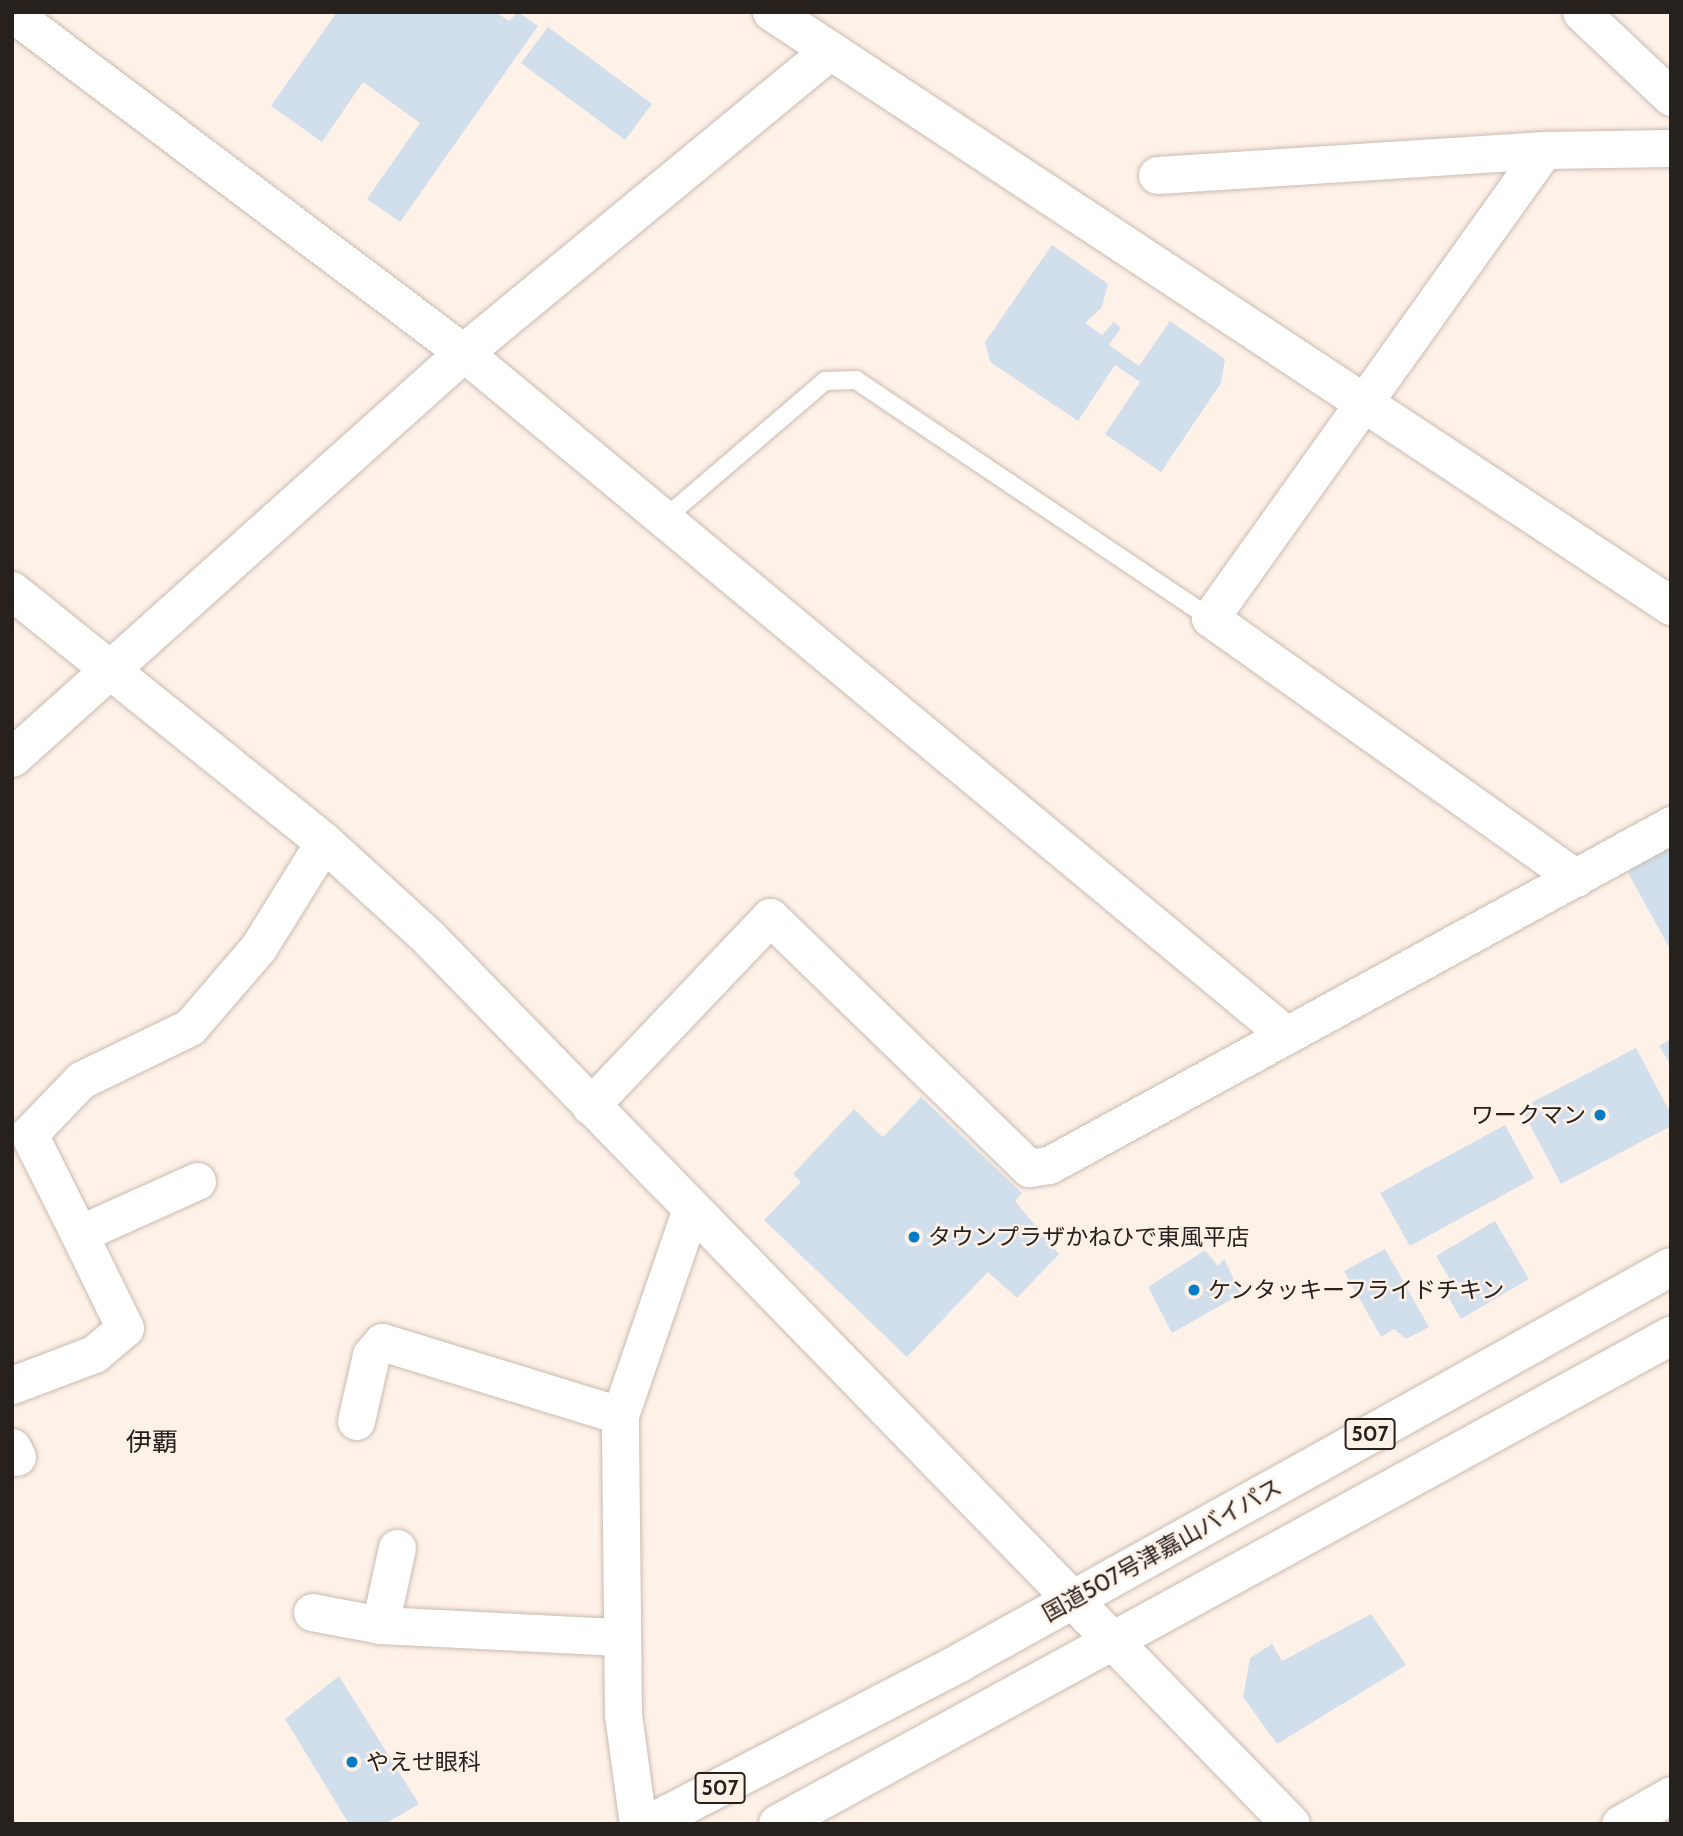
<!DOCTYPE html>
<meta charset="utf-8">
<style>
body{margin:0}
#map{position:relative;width:1683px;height:1836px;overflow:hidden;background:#fef1e8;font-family:Cabin,"Noto Sans JP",sans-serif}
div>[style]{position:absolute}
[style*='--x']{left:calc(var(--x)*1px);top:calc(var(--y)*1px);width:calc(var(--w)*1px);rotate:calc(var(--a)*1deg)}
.building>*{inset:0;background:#d1dfec}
.roads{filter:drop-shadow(0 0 2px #cabbb0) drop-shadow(0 0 2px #cabbb0)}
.lane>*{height:18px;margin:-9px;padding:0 9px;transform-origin:9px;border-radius:9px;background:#fff}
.street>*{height:37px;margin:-18.5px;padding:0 18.5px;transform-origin:18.5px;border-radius:18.5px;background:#fff}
.secondary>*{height:38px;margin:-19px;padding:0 19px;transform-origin:19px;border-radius:19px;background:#fff}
.highway>*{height:38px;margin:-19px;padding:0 19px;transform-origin:19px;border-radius:19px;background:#fff}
.dots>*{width:19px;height:19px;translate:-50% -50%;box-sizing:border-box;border:4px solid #fef1e8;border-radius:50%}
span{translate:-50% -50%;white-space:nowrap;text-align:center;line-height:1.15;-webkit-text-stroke:5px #fef1e8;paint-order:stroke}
.shield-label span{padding:2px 5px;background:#fef1e8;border:2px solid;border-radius:5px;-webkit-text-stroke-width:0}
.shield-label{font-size:21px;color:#27211d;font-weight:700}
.poi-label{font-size:23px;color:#27211d}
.right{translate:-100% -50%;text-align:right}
.left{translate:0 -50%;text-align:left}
.street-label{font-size:23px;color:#27211d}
.quarter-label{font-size:26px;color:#27211d}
.frame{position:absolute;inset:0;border:14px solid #27211d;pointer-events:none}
</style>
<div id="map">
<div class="building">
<div style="clip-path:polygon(337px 12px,496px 12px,509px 21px,518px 12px,538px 26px,400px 222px,367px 199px,420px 123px,363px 82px,322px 142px,271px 106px)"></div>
<div style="clip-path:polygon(548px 27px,652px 104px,625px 140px,521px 63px)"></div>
<div style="clip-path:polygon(1052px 245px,1108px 284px,1102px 307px,1085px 323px,1102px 335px,1114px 322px,1121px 328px,1109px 345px,1139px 366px,1170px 321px,1225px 359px,1221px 383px,1161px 472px,1105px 434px,1140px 382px,1115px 365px,1078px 421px,990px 362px,985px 342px)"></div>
<div style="clip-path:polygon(1671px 847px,1671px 951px,1627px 871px)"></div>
<div style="clip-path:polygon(1671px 1039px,1671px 1065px,1659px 1046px)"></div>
<div style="clip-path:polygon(1636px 1048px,1671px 1114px,1671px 1126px,1561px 1184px,1521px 1108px)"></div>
<div style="clip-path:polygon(921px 1097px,1022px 1193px,1015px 1201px,1059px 1254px,1017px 1298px,988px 1272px,907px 1357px,764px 1220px,801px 1182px,793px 1174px,854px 1109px,883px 1137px)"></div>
<div style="clip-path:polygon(1505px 1125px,1534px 1178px,1410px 1246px,1380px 1193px)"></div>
<div style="clip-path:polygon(1495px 1221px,1529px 1279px,1461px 1319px,1444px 1290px,1453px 1284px,1436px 1256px)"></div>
<div style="clip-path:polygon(1385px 1249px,1429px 1327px,1406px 1339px,1394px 1329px,1381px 1337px,1344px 1271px)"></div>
<div style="clip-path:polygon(1205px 1250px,1218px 1266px,1224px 1259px,1241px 1294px,1172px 1333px,1148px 1287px)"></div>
<div style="clip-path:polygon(1371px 1614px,1406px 1665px,1277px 1744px,1243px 1697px,1250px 1658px,1272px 1644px,1282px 1661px)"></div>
<div style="clip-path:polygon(339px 1676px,419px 1804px,385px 1824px,349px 1824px,285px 1719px)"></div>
</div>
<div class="roads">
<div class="lane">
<div style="--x:664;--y:519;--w:212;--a:-40.6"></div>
<div style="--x:825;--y:381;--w:31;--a:-2"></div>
<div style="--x:856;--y:380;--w:427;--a:33.9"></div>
</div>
<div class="street">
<div style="--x:1581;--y:12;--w:124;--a:43.4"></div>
<div style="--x:12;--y:13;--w:566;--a:36.95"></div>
<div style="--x:464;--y:353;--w:1067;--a:39.67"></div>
<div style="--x:1157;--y:175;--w:388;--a:-3.7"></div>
<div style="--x:1576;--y:878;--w:449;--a:-144.6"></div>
<div style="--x:1210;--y:618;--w:575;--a:-54.49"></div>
<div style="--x:1544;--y:150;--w:127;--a:-0.9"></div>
<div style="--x:590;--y:1106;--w:261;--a:-46.4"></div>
<div style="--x:770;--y:917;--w:361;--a:44.1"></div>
<div style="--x:1029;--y:1168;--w:20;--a:-9"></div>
<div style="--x:1049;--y:1165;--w:709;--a:-28.66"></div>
<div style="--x:197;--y:1181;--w:129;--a:155.8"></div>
<div style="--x:79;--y:1234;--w:112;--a:-116.6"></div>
<div style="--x:29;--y:1134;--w:75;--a:-46.1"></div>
<div style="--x:81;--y:1080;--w:121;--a:-25.9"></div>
<div style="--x:190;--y:1027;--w:104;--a:-49.3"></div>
<div style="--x:258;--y:948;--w:125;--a:-58.1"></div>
<div style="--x:12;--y:1385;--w:88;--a:-20.7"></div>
<div style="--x:94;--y:1354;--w:40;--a:-40"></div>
<div style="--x:125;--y:1328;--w:105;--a:-116.1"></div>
<div style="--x:356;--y:1421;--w:68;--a:-77.2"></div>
<div style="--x:371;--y:1355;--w:17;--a:-50"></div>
<div style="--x:382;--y:1342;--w:249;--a:17.1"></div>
<div style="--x:12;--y:1447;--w:11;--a:63"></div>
<div style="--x:312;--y:1612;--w:69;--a:10.8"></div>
<div style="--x:380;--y:1625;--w:240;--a:2.9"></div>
<div style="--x:380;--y:1625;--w:79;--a:-77.6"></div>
<div style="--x:638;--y:1824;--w:110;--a:-97.8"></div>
<div style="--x:623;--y:1715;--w:300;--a:-90.6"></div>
<div style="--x:620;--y:1415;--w:215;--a:-71"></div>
<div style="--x:1620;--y:1824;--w:59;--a:-29.6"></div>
</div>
<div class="secondary">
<div style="--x:772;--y:12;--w:1078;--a:33.45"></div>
<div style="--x:12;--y:591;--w:400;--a:38.8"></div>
<div style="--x:324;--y:842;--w:142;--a:42.4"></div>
<div style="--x:429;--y:938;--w:1236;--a:45.79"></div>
<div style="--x:12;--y:758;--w:607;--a:-41.86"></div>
<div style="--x:464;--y:353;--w:472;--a:-39.5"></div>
</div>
<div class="highway">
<div style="--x:649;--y:1824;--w:352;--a:-27.4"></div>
<div style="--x:961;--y:1662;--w:812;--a:-29.09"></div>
<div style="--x:778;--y:1824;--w:1018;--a:-28.66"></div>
</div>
</div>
<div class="dots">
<div style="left:1600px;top:1115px;background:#047dc6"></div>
<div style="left:914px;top:1237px;background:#047dc6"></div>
<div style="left:1194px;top:1290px;background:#047dc6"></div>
<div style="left:352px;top:1762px;background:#047dc6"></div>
</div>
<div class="shield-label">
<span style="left:1370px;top:1434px">507</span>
<span style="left:720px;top:1788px">507</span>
</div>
<div class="poi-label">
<span class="right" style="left:1586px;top:1115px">ワークマン</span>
<span class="left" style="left:928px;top:1237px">タウンプラザかねひで東風平店</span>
<span class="left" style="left:1208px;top:1290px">ケンタッキーフライドチキン</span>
<span class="left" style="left:366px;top:1762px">やえせ眼科</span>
</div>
<div class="street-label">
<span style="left:1162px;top:1550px;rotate:-29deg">国道507号津嘉山バイパス</span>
</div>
<div class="quarter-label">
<span style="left:152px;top:1443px">伊覇</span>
</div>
<div class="frame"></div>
</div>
